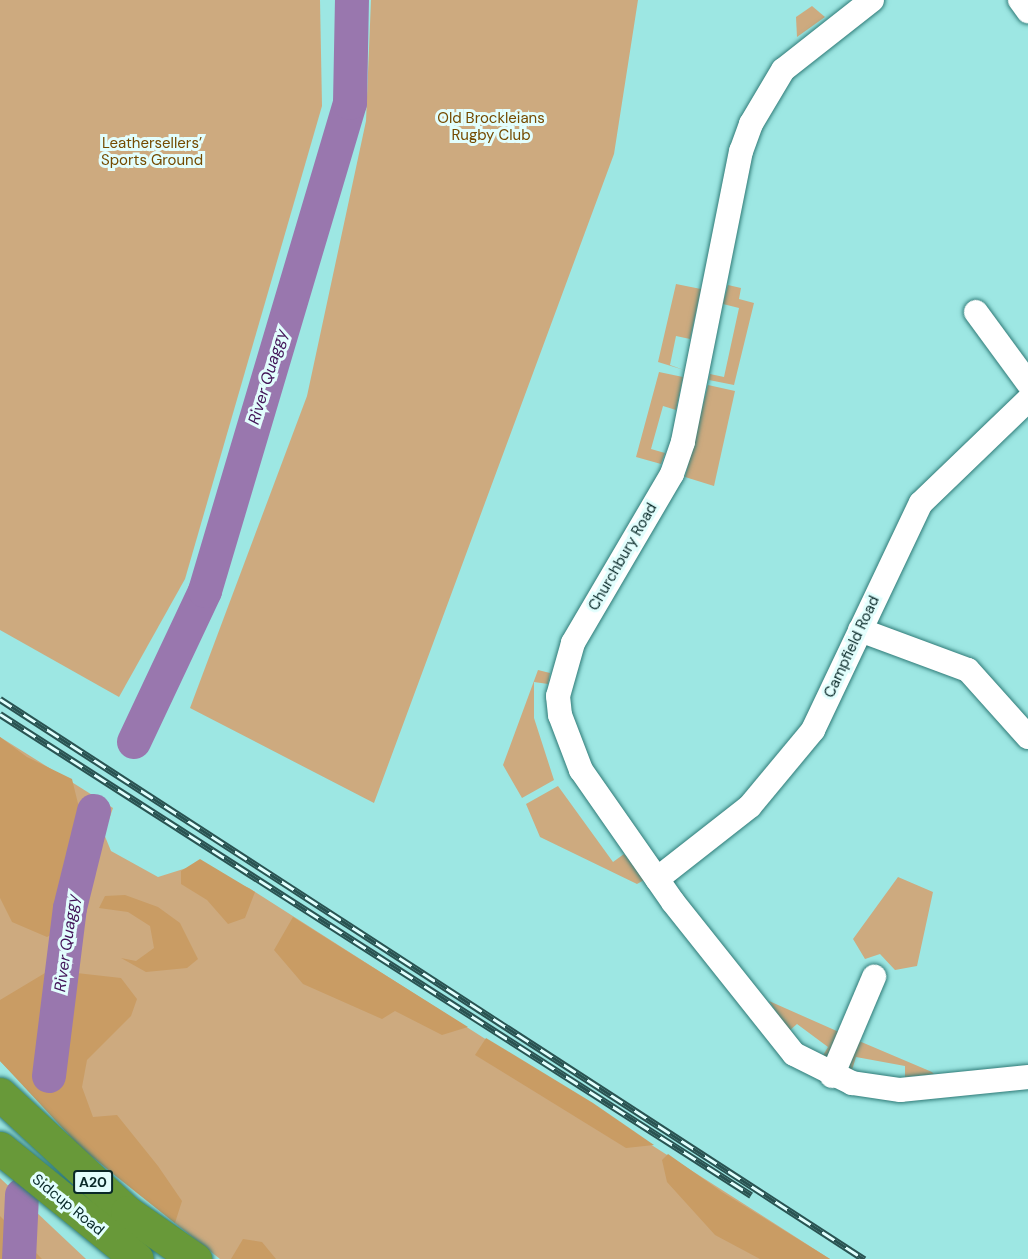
<!DOCTYPE html>
<meta charset="utf-8">
<style>
body{margin:0}
#map{position:relative;width:1028px;height:1259px;overflow:hidden;background:#9de7e3;font-family:"DM Sans",sans-serif}
div>[style]{position:absolute}
[style*='--x']{left:calc(var(--x)*1px);top:calc(var(--y)*1px);width:calc(var(--w)*1px);rotate:calc(var(--a)*1deg)}
.green>*{inset:0;background:#cdaa7f}
.forest>*{inset:0;background:#c99c64}
.river>*{height:34px;margin:-17px;padding:0 17px;transform-origin:17px;border-radius:17px;background:#9977ae}
.roads{filter:drop-shadow(0 0 2px #2f7a77) drop-shadow(0 0 2px #2f7a77)}
.minor>*{height:24px;margin:-12px;padding:0 12px;transform-origin:12px;border-radius:12px;background:#fff}
.highway>*{height:33px;margin:-16.5px;padding:0 16.5px;transform-origin:16.5px;border-radius:16.5px;background:#689939}
.rail>*{height:7px;margin-top:-3.5px;transform-origin:0;background:repeating-linear-gradient(90deg,#e2fefd 0 14px,#2a5352 0 28px);box-sizing:border-box;border-block:2px solid #2a5352}
span{translate:-50% -50%;white-space:nowrap;text-align:center;line-height:1.15;-webkit-text-stroke:6px #e2fefd;paint-order:stroke}
.shield-label span{padding:2px 4px;background:#e2fefd;border:2px solid;border-radius:4px;-webkit-text-stroke-width:0}
.shield-label{font-size:14px;color:#082827;font-weight:700}
.park-label{font-size:15px;color:#744a00}
.street-label{font-size:15px;color:#082827}
.water-label{font-size:16px;color:#411257;font-style:italic}
</style>
<div id="map">
<div class="green">
<div style="clip-path:polygon(0 0,320px 0,322px 106px,185px 579px,119px 697px,0 630px)"></div>
<div style="clip-path:polygon(371px 0,638px 0,614px 154px,374px 803px,190px 708px,307px 396px,366px 121px)"></div>
<div style="clip-path:polygon(812px 6px,825px 17px,797px 37px,796px 17px)"></div>
<div style="clip-path:polygon(676px 284px,701px 289px,690px 339px,676px 336px,670px 365px,684px 370px,658px 362px)"></div>
<div style="clip-path:polygon(728px 285px,741px 288px,739px 299px,754px 303px,734px 385px,709px 380px,710px 374px,724px 377px,739px 308px,723px 304px)"></div>
<div style="clip-path:polygon(659px 372px,683px 377px,676px 410px,663px 406px,651px 449px,665px 453px,661px 464px,636px 457px)"></div>
<div style="clip-path:polygon(708px 385px,735px 391px,714px 486px,685px 477px)"></div>
<div style="clip-path:polygon(538px 670px,550px 673px,548px 684px,534px 682px,534px 718px,554px 780px,522px 798px,503px 765px)"></div>
<div style="clip-path:polygon(0 737px,113px 808px,104px 834px,111px 851px,158px 877px,193px 866px,249px 888px,830px 1259px,220px 1259px,108px 1170px,0 1061px)"></div>
<div style="clip-path:polygon(558px 786px,613px 862px,624px 854px,644px 880px,637px 884px,540px 837px,526px 804px)"></div>
<div style="clip-path:polygon(898px 877px,933px 892px,917px 966px,895px 970px,880px 954px,865px 959px,853px 939px)"></div>
<div style="clip-path:polygon(769px 1001px,839px 1032px,829px 1057px,822px 1057px,828px 1047px,797px 1024px,789px 1031px)"></div>
<div style="clip-path:polygon(859px 1041px,932px 1072px,934px 1074px,905px 1077px,905px 1066px,856px 1057px,852px 1070px,848px 1067px)"></div>
<div style="clip-path:polygon(0 1178px,86px 1259px,0 1259px)"></div>
</div>
<div class="forest">
<div style="clip-path:polygon(0 737px,27px 757px,72px 779px,95px 873px,84px 917px,47px 937px,12px 922px,0 898px)"></div>
<div style="clip-path:polygon(200px 859px,255px 892px,245px 918px,228px 924px,207px 900px,181px 884px,181px 871px)"></div>
<div style="clip-path:polygon(125px 895px,158px 907px,180px 923px,198px 959px,187px 968px,146px 972px,121px 958px,136px 961px,154px 948px,150px 926px,128px 912px,99px 908px,105px 896px)"></div>
<div style="clip-path:polygon(293px 917px,342px 948px,468px 1027px,442px 1035px,395px 1011px,382px 1019px,303px 984px,274px 950px)"></div>
<div style="clip-path:polygon(50px 970px,121px 978px,137px 999px,131px 1016px,87px 1060px,82px 1087px,93px 1117px,117px 1115px,158px 1166px,182px 1201px,175px 1223px,81px 1148px,0 1061px,0 1000px)"></div>
<div style="clip-path:polygon(486px 1038px,593px 1103px,654px 1145px,626px 1148px,475px 1055px)"></div>
<div style="clip-path:polygon(668px 1154px,722px 1192px,830px 1259px,760px 1259px,715px 1235px,667px 1182px,662px 1160px)"></div>
<div style="clip-path:polygon(0 1216px,42px 1259px,0 1259px)"></div>
<div style="clip-path:polygon(243px 1239px,262px 1242px,276px 1259px,231px 1259px)"></div>
</div>
<div class="river">
<div style="--x:134;--y:742;--w:167;--a:-64.8"></div>
<div style="--x:205;--y:591;--w:509;--a:-73.45"></div>
<div style="--x:350;--y:103;--w:103;--a:-88.9"></div>
<div style="--x:49;--y:1076;--w:169;--a:-82.9"></div>
<div style="--x:70;--y:908;--w:100;--a:-76.1"></div>
<div style="--x:19;--y:1259;--w:64;--a:-87.3"></div>
</div>
<div class="roads">
<div class="minor">
<div style="--x:872;--y:0;--w:113;--a:141.8"></div>
<div style="--x:783;--y:70;--w:63;--a:120.7"></div>
<div style="--x:751;--y:124;--w:29;--a:110"></div>
<div style="--x:741;--y:151;--w:297;--a:101.3"></div>
<div style="--x:683;--y:442;--w:34;--a:109"></div>
<div style="--x:672;--y:474;--w:196;--a:120.4"></div>
<div style="--x:573;--y:643;--w:55;--a:105.8"></div>
<div style="--x:558;--y:696;--w:19;--a:84"></div>
<div style="--x:560;--y:715;--w:59;--a:69.1"></div>
<div style="--x:581;--y:770;--w:161;--a:55.1"></div>
<div style="--x:673;--y:902;--w:194;--a:51.5"></div>
<div style="--x:794;--y:1054;--w:65;--a:26.6"></div>
<div style="--x:852;--y:1083;--w:49;--a:8.3"></div>
<div style="--x:900;--y:1090;--w:129;--a:-5.8"></div>
<div style="--x:1020;--y:0;--w:14;--a:54"></div>
<div style="--x:976;--y:312;--w:88;--a:53.8"></div>
<div style="--x:860;--y:630;--w:115;--a:20.3"></div>
<div style="--x:968;--y:670;--w:90;--a:48.2"></div>
<div style="--x:657;--y:879;--w:118;--a:-38.1"></div>
<div style="--x:750;--y:806;--w:99;--a:-50.3"></div>
<div style="--x:813;--y:730;--w:251;--a:-64.6"></div>
<div style="--x:921;--y:503;--w:149;--a:-43.9"></div>
<div style="--x:832;--y:1076;--w:108;--a:-67"></div>
</div>
<div class="highway">
<div style="--x:0;--y:1094;--w:173;--a:42.9"></div>
<div style="--x:127;--y:1212;--w:83;--a:34.7"></div>
<div style="--x:0;--y:1148;--w:176;--a:39"></div>
</div>
</div>
<div class="rail">
<div style="--x:0;--y:699;--w:1030;--a:32.95"></div>
<div style="--x:0;--y:714;--w:892;--a:32.64"></div>
</div>
<div class="shield-label">
<span style="left:93px;top:1182px">A20</span>
</div>
<div class="park-label">
<span style="left:491px;top:127px">Old Brockleians<br>Rugby Club</span>
<span style="left:152px;top:152px">Leathersellers’<br>Sports Ground</span>
</div>
<div class="street-label">
<span style="left:623px;top:557px;rotate:-60deg">Churchbury Road</span>
<span style="left:852px;top:647px;rotate:-65deg">Campfield Road</span>
<span style="left:68px;top:1205px;rotate:39deg">Sidcup Road</span>
</div>
<div class="water-label">
<span style="left:268px;top:377px;rotate:-73deg">River Quaggy</span>
<span style="left:67px;top:943px;rotate:-82deg">River Quaggy</span>
</div>
</div>
